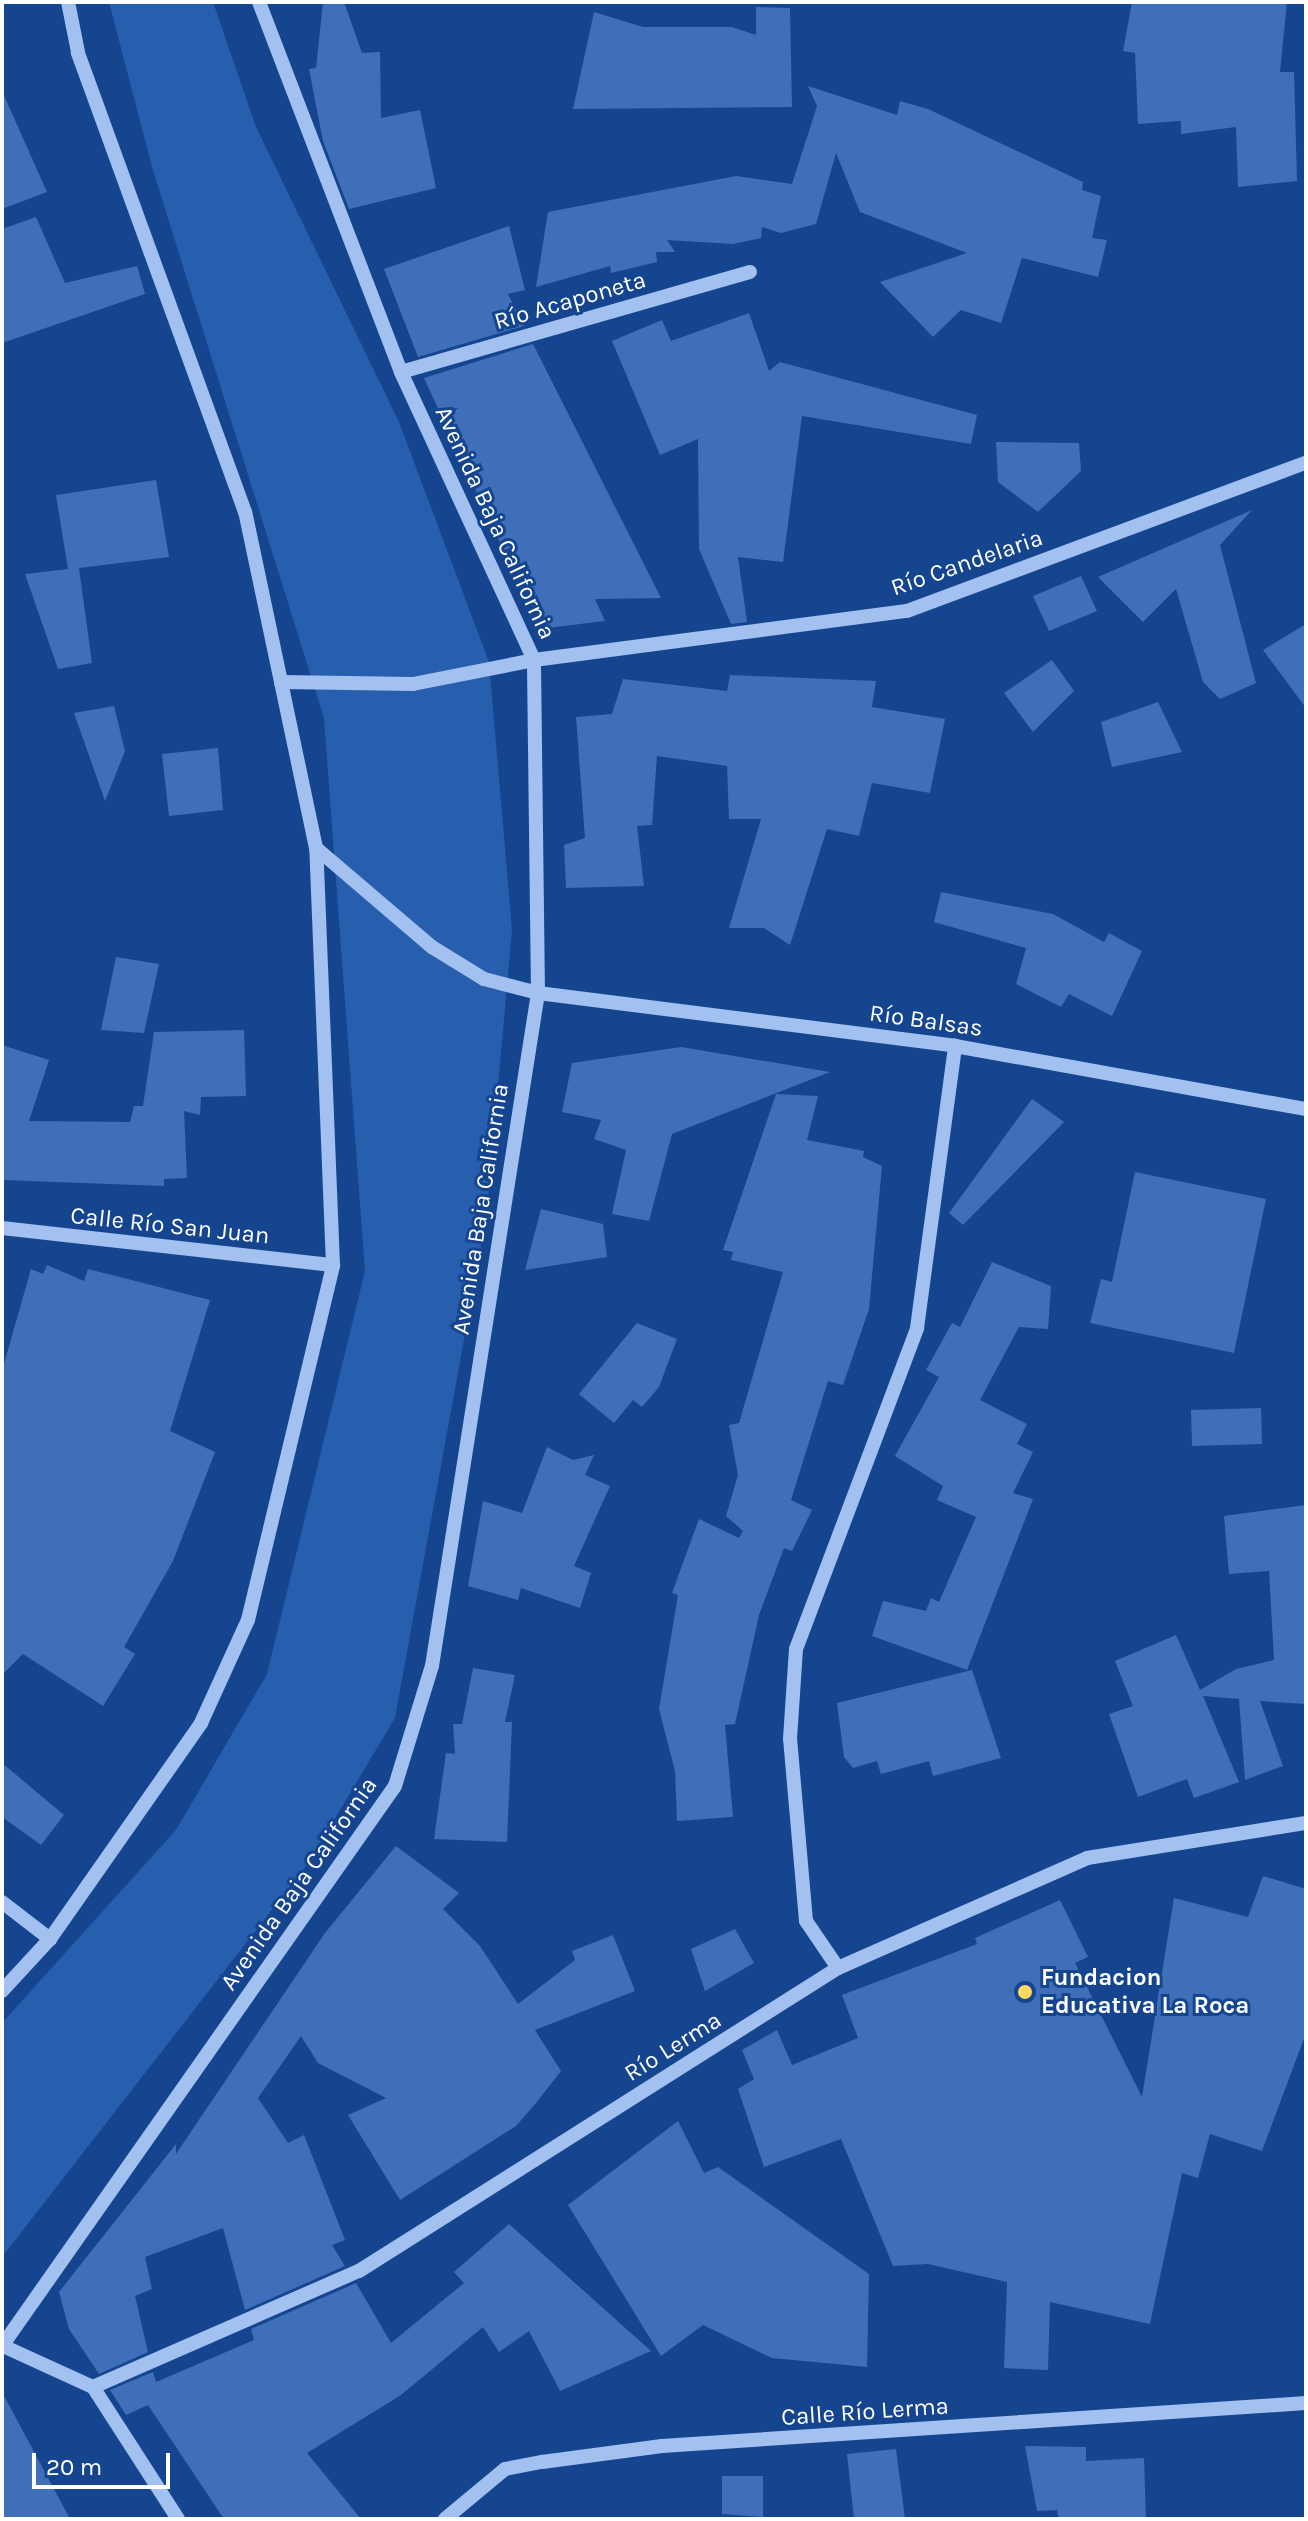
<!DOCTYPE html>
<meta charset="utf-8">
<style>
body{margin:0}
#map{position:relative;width:1308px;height:2521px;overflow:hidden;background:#164590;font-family:Karla,sans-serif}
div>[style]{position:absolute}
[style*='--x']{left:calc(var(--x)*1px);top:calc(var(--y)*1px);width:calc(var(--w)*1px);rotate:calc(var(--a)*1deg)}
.green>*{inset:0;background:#285eae}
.building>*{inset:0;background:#3e6fb8}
.minor>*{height:14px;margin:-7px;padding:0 7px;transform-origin:7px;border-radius:7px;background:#a2c1f0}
.dots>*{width:22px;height:22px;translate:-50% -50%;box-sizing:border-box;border:4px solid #164590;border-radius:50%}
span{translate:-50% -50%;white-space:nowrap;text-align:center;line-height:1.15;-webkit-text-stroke:6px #164590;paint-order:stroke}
.street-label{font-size:24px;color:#fff}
.poi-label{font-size:24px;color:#fff;font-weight:700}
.left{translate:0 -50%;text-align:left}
.frame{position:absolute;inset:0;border:4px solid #fff;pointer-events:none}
.scale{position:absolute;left:32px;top:2453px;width:138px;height:36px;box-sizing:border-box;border:4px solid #fff;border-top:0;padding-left:10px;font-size:24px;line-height:28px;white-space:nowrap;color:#fff;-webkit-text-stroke:6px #164590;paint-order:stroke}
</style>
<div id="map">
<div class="green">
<div style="clip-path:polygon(109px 2px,213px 2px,256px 127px,399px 422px,489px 662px,512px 930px,486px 1219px,395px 1718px,309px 1862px,2px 2257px,2px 2023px,176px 1830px,267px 1674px,365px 1271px,324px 718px,152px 167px)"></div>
</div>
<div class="building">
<div style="clip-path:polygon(323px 2px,344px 2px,362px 53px,380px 52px,381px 118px,420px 110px,436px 188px,349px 209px,323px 141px,309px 69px,316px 68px)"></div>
<div style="clip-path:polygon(1132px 2px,1287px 2px,1280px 72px,1294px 72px,1297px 181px,1238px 187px,1236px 127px,1181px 134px,1181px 121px,1138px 124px,1135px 53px,1123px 51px)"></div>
<div style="clip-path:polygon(756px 7px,790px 8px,792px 107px,573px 109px,594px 12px,643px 27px,732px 27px,756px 35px)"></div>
<div style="clip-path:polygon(808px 86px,897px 115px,900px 101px,928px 109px,1083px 182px,1082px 190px,1101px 196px,1092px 238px,1107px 240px,1098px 277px,1022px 258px,1001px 323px,961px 310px,933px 337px,880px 282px,967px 253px,860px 212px,836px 153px,816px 224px,781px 233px,762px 227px,761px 238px,733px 244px,667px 240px,675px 252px,656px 252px,657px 262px,611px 273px,610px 266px,536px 287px,548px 212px,736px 176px,792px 184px,817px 106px)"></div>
<div style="clip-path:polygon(2px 91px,47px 192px,2px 209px)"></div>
<div style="clip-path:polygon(36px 217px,65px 283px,137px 266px,145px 294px,2px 343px,2px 229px)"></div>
<div style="clip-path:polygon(509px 226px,525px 290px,508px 294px,524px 326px,418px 357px,384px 269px)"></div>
<div style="clip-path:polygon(749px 313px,769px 371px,780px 362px,977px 415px,971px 444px,802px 416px,783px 562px,738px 557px,747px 622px,731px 624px,699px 549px,698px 439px,660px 455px,612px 341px,662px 320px,671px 341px)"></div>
<div style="clip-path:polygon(533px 344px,661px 598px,595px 599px,605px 621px,547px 628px,526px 577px,518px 582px,424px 378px)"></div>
<div style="clip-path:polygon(996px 442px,1079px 443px,1081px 471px,1038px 512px,998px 482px)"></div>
<div style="clip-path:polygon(156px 480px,169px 557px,79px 568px,92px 663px,58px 669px,25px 574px,68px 569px,56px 495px)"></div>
<div style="clip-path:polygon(1252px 510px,1220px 545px,1256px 683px,1220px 699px,1203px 682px,1176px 589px,1143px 622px,1098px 577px)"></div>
<div style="clip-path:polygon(1081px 576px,1097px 611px,1049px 631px,1033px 596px)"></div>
<div style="clip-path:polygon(1306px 624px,1306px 708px,1263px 650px)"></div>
<div style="clip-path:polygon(1052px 660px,1074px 691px,1033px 732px,1004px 693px)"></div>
<div style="clip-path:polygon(730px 675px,876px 681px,872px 707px,945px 719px,930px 793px,872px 783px,859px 836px,827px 829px,790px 945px,764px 928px,729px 928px,761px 819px,729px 819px,727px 766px,657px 756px,652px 825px,637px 826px,644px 886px,566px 888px,564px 845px,585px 838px,576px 717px,612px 714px,623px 679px,727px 691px)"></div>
<div style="clip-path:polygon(1158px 702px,1182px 752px,1112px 767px,1101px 722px)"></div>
<div style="clip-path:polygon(114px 706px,125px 751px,105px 801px,74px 713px)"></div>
<div style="clip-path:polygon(218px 748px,223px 810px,169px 816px,162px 754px)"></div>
<div style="clip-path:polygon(941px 892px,1053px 914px,1104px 942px,1109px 933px,1142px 951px,1112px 1016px,1069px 994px,1061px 1007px,1016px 984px,1026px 948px,934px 922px)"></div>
<div style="clip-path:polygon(116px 957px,159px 964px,144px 1033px,101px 1030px)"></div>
<div style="clip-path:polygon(244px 1030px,246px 1096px,201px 1097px,200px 1115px,184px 1111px,187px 1178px,164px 1179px,164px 1186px,2px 1180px,2px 1045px,49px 1060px,29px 1121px,130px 1122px,134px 1106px,143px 1106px,154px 1032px)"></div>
<div style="clip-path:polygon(681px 1047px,830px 1072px,672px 1134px,649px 1221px,612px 1214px,626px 1150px,594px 1139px,601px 1120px,562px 1112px,572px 1063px)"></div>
<div style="clip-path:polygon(776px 1094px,818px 1096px,807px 1140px,864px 1151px,863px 1157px,882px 1166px,869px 1309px,843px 1385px,828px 1381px,791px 1500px,812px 1510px,792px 1551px,784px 1548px,759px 1615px,735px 1724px,725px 1725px,733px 1817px,677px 1821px,675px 1771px,659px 1709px,678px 1595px,672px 1593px,699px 1519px,739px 1538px,743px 1531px,726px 1516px,738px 1475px,729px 1425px,739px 1423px,783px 1272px,731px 1260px,733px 1252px,723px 1250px)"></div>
<div style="clip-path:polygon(1032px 1099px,1064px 1122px,963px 1225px,949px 1213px)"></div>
<div style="clip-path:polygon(1135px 1172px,1266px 1199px,1234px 1353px,1090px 1323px,1101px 1279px,1112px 1282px)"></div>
<div style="clip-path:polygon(541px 1209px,603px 1224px,607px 1257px,525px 1270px)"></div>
<div style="clip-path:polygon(992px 1262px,1051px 1286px,1048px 1329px,1019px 1327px,980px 1400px,1027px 1424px,1017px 1444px,1033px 1452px,1013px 1493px,1033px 1499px,967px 1670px,872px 1636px,883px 1601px,926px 1611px,931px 1598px,939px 1602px,976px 1517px,937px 1500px,943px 1486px,895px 1456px,939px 1377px,926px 1370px,952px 1323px,960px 1327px)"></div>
<div style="clip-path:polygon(47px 1265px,84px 1281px,88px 1269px,210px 1300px,170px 1431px,215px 1452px,173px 1561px,124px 1647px,135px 1654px,103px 1706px,23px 1654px,2px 1675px,2px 1371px,31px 1269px,43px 1274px)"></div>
<div style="clip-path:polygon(637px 1323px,677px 1339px,659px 1387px,642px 1407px,633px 1400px,614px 1423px,579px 1394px)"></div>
<div style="clip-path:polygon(1261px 1408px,1262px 1444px,1192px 1446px,1191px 1410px)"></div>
<div style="clip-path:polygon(547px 1447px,573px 1460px,594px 1455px,585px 1475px,610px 1486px,574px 1566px,591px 1573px,580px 1608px,521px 1588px,518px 1600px,468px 1586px,483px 1501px,522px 1513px)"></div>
<div style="clip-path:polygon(1306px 1505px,1306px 1704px,1260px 1701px,1283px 1766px,1245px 1780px,1239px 1699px,1203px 1696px,1239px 1782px,1194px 1798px,1187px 1779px,1138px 1797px,1109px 1714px,1133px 1706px,1115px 1661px,1176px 1635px,1200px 1690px,1236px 1669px,1274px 1660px,1269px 1571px,1229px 1574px,1224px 1516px)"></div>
<div style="clip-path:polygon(473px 1668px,515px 1675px,505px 1722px,512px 1722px,507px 1842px,434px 1839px,446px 1753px,455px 1754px,453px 1724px,462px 1724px)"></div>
<div style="clip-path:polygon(972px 1670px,1001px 1758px,933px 1776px,929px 1761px,881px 1774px,877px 1761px,853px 1768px,844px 1757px,837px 1703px)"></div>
<div style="clip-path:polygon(2px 1763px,64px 1815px,41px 1845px,2px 1817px)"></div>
<div style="clip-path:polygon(396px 1846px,459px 1893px,443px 1909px,480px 1946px,518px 2004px,575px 1960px,572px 1951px,613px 1935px,635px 1991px,535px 2030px,561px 2071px,536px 2103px,516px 2126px,400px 2200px,348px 2115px,386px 2098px,318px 2063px,301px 2036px,258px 2098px,288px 2143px,304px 2135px,345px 2240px,332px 2245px,345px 2266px,245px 2310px,223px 2228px,145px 2257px,152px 2289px,135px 2296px,148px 2352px,99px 2374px,69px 2329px,59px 2292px,176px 2144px,176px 2154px,325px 1933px)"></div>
<div style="clip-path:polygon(1263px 1876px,1306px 1889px,1306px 2033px,1262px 2151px,1210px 2134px,1198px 2178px,1182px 2173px,1150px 2324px,1050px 2302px,1048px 2370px,1004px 2368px,1007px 2282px,928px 2264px,893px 2266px,841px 2139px,764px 2167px,738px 2089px,754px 2079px,742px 2050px,777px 2030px,792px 2065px,858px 2038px,842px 1995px,977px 1944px,975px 1938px,1060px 1900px,1088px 1957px,1075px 1963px,1142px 2097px,1174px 1898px,1248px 1917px)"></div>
<div style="clip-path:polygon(735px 1929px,754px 1963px,705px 1991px,691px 1949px)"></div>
<div style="clip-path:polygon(678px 2121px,704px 2173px,718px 2167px,869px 2274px,867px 2367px,772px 2358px,703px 2325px,661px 2356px,568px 2205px)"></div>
<div style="clip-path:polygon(509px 2224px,651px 2351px,560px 2391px,529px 2331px,499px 2352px,483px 2327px,401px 2395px,307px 2453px,361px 2519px,224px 2519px,148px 2405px,126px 2415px,110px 2390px,153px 2372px,156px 2382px,254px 2340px,251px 2329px,356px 2283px,391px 2343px,464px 2283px,454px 2272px)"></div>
<div style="clip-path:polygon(2px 2392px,70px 2519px,2px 2519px)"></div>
<div style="clip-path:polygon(1025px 2446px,1086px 2447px,1086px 2461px,1144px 2458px,1146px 2519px,1059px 2519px,1057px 2510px,1037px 2511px)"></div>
<div style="clip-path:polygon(896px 2449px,905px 2519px,854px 2519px,847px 2454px)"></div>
<div style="clip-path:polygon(722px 2476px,763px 2476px,763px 2517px,722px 2514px)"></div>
</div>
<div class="minor">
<div style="--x:401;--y:372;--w:363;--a:-16"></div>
<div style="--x:281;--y:682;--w:132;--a:0.9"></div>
<div style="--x:413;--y:684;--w:123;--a:-11.2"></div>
<div style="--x:534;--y:660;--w:376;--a:-7.5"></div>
<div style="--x:907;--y:611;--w:426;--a:-20.4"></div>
<div style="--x:316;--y:848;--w:153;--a:40.5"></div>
<div style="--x:432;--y:947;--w:61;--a:31.6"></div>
<div style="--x:484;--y:979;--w:56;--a:14.5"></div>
<div style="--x:538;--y:993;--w:420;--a:7.2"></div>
<div style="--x:955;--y:1046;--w:357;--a:10.2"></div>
<div style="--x:2;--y:1228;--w:333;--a:6.4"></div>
<div style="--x:2;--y:1902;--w:61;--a:37.6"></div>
<div style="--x:838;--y:1968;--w:57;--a:-124.2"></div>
<div style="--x:806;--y:1921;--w:183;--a:-95"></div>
<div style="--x:790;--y:1739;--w:90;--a:-86.2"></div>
<div style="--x:796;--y:1649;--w:343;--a:-69.3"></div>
<div style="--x:917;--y:1328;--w:285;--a:-82.3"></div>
<div style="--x:2;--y:1991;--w:71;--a:-47.3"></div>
<div style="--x:50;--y:1939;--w:264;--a:-55"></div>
<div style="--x:201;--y:1723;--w:113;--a:-65.5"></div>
<div style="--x:248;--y:1620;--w:365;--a:-76.5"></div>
<div style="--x:333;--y:1265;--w:417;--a:-92.3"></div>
<div style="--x:316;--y:848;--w:343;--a:-101.9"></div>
<div style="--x:245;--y:512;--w:489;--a:-110"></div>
<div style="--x:78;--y:52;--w:51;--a:-101.3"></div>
<div style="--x:2;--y:2346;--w:684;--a:-54.94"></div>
<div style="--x:395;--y:1786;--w:126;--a:-72.9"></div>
<div style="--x:432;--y:1666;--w:681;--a:-81.05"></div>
<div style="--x:538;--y:993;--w:333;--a:-90.7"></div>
<div style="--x:534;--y:660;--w:317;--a:-114.8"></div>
<div style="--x:401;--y:372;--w:396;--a:-111"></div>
<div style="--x:3;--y:2346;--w:99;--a:24.5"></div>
<div style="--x:93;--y:2387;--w:157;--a:57.2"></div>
<div style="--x:93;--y:2387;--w:290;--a:-23.6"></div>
<div style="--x:359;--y:2271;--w:567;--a:-32.32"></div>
<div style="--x:838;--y:1968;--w:272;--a:-23.8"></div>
<div style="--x:1087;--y:1858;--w:222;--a:-9.1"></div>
<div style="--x:445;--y:2519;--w:78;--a:-39.8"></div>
<div style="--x:505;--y:2469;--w:38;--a:-11"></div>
<div style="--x:542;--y:2462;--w:121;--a:-7.6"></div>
<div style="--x:662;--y:2446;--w:645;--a:-3.82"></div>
</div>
<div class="dots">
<div style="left:1025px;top:1992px;background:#ffda61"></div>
</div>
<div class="street-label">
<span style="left:570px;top:301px;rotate:-16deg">Río Acaponeta</span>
<span style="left:495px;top:523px;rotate:65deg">Avenida Baja California</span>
<span style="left:967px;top:563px;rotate:-19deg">Río Candelaria</span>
<span style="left:926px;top:1021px;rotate:8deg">Río Balsas</span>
<span style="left:481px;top:1209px;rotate:-81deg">Avenida Baja California</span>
<span style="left:170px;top:1226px;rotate:6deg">Calle Río San Juan</span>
<span style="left:299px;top:1884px;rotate:-55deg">Avenida Baja California</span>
<span style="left:673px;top:2047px;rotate:-32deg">Río Lerma</span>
<span style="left:865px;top:2412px;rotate:-4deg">Calle Río Lerma</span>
</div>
<div class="poi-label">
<span class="left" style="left:1041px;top:1992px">Fundacion<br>Educativa La Roca</span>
</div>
<div class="frame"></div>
<div class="scale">20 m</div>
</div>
